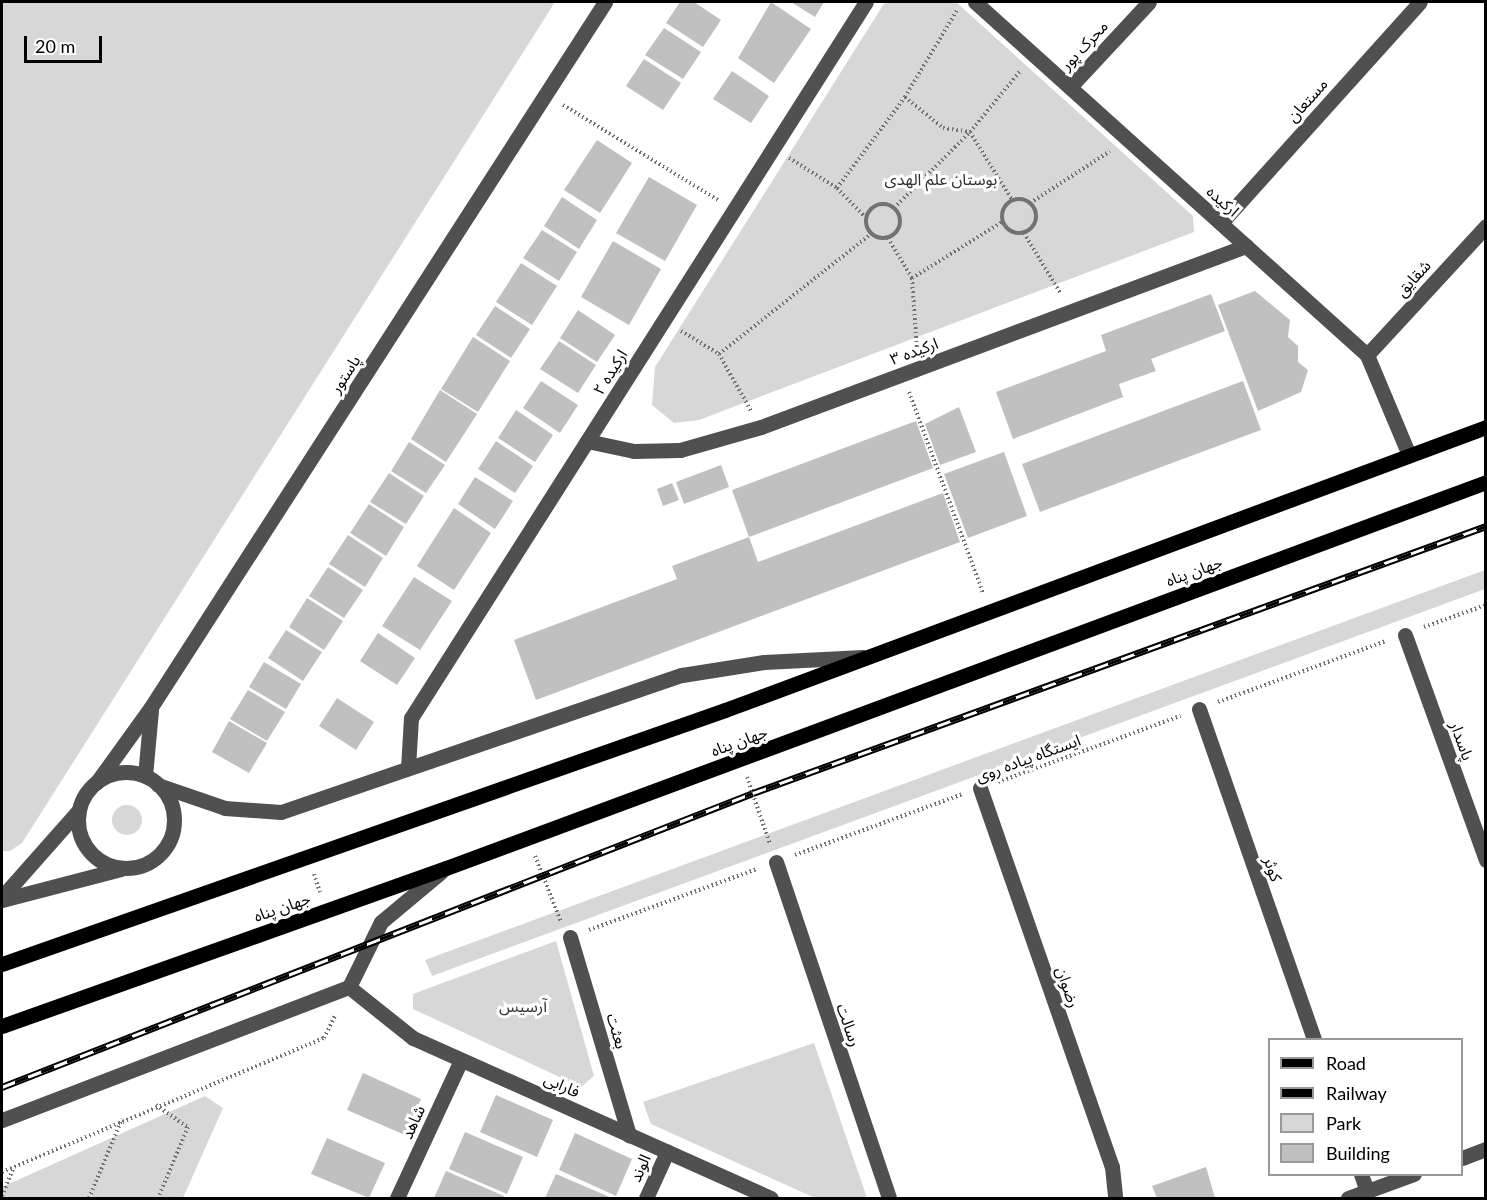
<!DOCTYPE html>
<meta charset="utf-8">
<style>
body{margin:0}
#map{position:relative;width:1487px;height:1200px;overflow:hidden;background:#fff;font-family:Lato,"Noto Sans Arabic",sans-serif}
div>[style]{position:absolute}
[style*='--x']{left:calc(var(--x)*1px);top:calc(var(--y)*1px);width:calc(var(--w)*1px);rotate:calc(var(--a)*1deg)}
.green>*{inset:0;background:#d7d7d7}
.round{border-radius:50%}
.building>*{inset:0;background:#c0c0c0}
.path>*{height:4px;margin-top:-2px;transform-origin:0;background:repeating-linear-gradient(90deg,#727272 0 1.5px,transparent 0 4.5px)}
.path>.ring{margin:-2px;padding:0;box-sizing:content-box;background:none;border:4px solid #727272;border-radius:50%}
.minor>*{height:15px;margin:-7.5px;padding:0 7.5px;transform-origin:7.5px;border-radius:7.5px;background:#505050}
.minor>.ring{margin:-7.5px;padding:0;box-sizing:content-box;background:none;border:15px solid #505050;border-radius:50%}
.major>*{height:15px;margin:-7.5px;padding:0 7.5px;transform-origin:7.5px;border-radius:7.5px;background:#000}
.rail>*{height:7px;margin-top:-3.5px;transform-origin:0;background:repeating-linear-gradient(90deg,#fff 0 14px,#000 0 28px);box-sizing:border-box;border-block:2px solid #000}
span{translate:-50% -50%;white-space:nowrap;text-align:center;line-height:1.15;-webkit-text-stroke:6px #fff;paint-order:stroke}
.street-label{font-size:16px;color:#000}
.park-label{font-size:16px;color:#2e2e2e}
.frame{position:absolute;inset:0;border:3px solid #000;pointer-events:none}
.legend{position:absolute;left:1268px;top:1038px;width:195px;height:138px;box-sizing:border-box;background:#fff;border:2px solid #999;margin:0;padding:8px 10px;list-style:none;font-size:18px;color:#000}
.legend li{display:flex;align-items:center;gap:12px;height:30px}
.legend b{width:30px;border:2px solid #999}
.scale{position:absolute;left:24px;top:36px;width:78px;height:27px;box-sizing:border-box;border:3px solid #000;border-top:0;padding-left:8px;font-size:18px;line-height:21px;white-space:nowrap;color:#000;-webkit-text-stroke:4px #fff;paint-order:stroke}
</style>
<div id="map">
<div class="green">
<div style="clip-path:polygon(2px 2px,555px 2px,22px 843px,10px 851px,2px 851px)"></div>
<div style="clip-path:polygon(885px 2px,956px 2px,1193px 216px,1194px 232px,699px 420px,674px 423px,652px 405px,655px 367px)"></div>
<div style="clip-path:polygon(1485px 570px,1485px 589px,432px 976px,425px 960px)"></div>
<div class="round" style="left:112px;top:805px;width:30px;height:30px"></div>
<div style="clip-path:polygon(556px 941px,594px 1076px,581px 1087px,413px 1009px,413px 994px)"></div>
<div style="clip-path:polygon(814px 1043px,867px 1198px,815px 1198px,651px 1124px,643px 1102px)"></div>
<div style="clip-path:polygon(205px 1096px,223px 1108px,183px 1198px,2px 1198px,2px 1187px)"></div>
</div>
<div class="building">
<div style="clip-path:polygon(680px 2px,694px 2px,721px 20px,703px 47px,666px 23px)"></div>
<div style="clip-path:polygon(771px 2px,811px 29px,774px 83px,738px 58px)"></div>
<div style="clip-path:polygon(791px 2px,824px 2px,815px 17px)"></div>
<div style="clip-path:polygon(664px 28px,701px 52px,683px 79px,645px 55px)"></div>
<div style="clip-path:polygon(644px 59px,681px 83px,663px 110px,626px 86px)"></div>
<div style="clip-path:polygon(732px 71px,769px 96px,751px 123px,713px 99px)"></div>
<div style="clip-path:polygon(597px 140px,632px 163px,600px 213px,564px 190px)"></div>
<div style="clip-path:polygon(649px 177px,697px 205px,665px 261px,616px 233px)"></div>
<div style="clip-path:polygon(562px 197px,597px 220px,579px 249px,544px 226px)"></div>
<div style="clip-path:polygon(542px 230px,577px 252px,559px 281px,523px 258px)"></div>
<div style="clip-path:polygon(613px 241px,661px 269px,629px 325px,581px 297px)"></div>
<div style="clip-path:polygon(521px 263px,557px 286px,532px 325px,496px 302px)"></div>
<div style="clip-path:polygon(1255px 291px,1290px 320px,1288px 337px,1298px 346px,1298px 362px,1308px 370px,1301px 392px,1258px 411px,1218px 305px)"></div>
<div style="clip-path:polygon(1211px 294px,1225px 331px,1151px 359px,1156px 371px,1119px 384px,1123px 397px,1013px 439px,996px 392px,1106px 351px,1101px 335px)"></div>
<div style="clip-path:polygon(495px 306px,530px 329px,511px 358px,476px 335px)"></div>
<div style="clip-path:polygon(578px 310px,615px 335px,597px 362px,560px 338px)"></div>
<div style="clip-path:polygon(473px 337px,510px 361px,478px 412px,441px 389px)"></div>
<div style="clip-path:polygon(559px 341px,596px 365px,578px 393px,540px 369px)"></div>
<div style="clip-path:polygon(541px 381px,578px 405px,560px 433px,523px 408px)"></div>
<div style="clip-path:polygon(1243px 381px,1261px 430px,1040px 512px,1022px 464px)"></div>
<div style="clip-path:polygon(440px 390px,477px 414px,446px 462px,411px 439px)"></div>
<div style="clip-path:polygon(959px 407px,976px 452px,940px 465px,925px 424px)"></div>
<div style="clip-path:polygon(516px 410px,553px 435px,535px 462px,498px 438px)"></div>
<div style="clip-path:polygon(916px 421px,933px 468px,749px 537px,732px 490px)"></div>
<div style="clip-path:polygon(496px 441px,533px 466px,515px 493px,478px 469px)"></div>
<div style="clip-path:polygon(409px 442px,445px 465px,426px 493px,391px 471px)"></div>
<div style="clip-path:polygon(1004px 452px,1027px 516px,968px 538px,944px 474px)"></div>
<div style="clip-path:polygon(721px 465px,729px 487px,684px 504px,676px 482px)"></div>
<div style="clip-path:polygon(389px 473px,424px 496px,406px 524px,370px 502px)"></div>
<div style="clip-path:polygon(475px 477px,513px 501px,495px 529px,458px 504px)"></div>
<div style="clip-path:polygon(672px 483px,679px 500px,663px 506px,657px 489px)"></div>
<div style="clip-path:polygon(943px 493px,960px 542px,536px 700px,514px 640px,677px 579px,672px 566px,749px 537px,758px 562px)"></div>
<div style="clip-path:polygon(369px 504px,404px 527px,386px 556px,350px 533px)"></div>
<div style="clip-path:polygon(454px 508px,491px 533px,454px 590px,417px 566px)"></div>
<div style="clip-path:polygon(348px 535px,383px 558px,365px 587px,329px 564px)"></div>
<div style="clip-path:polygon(328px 567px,363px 590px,344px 618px,309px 596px)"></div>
<div style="clip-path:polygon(414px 577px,452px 601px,420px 650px,382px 626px)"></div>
<div style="clip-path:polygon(307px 598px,343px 621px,324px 650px,289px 627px)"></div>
<div style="clip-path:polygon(286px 630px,322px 652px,303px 681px,268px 658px)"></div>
<div style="clip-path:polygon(378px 633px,415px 658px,397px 685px,360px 661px)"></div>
<div style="clip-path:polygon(264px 662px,301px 684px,286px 709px,249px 687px)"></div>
<div style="clip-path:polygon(248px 690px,285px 712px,267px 741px,230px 719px)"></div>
<div style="clip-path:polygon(337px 698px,374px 722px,356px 750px,319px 726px)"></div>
<div style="clip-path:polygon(229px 721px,267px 743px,249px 773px,212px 752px)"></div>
<div style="clip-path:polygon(363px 1073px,421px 1099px,405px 1135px,347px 1110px)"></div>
<div style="clip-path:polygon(496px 1095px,553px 1120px,537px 1157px,480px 1132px)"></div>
<div style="clip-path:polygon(465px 1132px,523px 1157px,507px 1194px,449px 1169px)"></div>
<div style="clip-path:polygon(575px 1133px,632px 1159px,616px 1196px,559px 1170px)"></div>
<div style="clip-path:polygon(327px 1138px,385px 1163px,369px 1198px,311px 1174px)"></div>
<div style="clip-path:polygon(1206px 1167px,1215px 1198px,1157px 1198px,1152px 1186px)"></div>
<div style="clip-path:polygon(446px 1171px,504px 1196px,503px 1198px,434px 1198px)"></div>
<div style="clip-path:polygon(556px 1174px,612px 1198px,545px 1198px)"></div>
</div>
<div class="path">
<div style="--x:905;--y:97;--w:49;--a:39.2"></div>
<div style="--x:943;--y:128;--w:27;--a:8"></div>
<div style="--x:970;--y:132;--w:80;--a:58.3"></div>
<div style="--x:563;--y:105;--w:182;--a:31.5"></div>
<div style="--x:789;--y:158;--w:57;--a:32"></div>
<div style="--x:837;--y:188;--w:114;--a:-53.2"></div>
<div style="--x:905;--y:97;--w:101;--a:-59.1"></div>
<div style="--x:837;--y:188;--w:42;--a:46"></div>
<div class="ring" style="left:1002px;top:199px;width:30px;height:30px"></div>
<div style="--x:1030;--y:203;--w:95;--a:-33"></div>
<div class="ring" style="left:866px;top:204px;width:30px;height:30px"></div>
<div style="--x:894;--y:208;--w:107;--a:-45"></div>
<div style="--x:970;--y:132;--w:80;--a:-50.6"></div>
<div style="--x:1024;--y:233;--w:71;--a:58.8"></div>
<div style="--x:888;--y:238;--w:47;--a:59"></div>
<div style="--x:912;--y:278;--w:71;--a:86"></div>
<div style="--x:912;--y:278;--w:106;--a:-31.9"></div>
<div style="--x:681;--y:331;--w:44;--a:31.2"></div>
<div style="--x:719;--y:354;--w:65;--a:60.7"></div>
<div style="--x:719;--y:354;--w:194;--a:-38.3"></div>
<div style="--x:909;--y:392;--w:214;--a:69.8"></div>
<div style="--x:1424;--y:627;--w:66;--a:-19.5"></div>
<div style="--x:1218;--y:702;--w:179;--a:-20"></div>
<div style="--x:747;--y:777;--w:71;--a:71.1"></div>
<div style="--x:998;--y:782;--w:194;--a:-19.9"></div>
<div style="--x:795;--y:855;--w:179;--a:-20"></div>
<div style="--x:535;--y:856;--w:71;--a:68.5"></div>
<div style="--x:314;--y:874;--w:19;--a:72"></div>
<div style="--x:589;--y:930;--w:179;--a:-20"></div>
<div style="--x:156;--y:1105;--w:39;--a:35"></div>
<div style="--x:188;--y:1127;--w:77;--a:112.9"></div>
<div style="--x:2;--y:1172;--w:349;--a:-22.6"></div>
<div style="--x:324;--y:1038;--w:25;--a:-64"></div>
<div style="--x:2;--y:1196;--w:31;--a:-68"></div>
<div style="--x:89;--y:1198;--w:86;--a:-67.3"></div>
</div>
<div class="minor">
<div style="--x:975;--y:2;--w:528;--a:42"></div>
<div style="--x:1367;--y:355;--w:108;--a:67.2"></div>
<div style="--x:1070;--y:87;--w:116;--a:-47.1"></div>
<div style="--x:1221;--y:223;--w:297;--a:-48"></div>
<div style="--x:1367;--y:355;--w:176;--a:-47.3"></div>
<div style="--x:587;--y:441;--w:48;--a:12"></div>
<div style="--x:634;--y:451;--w:46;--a:-1.2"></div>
<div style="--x:680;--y:450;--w:84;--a:-15.9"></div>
<div style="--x:761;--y:427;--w:518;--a:-20.47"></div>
<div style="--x:1405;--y:635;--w:239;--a:70.2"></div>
<div style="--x:1199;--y:709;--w:350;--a:70.8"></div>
<div style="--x:408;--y:768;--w:50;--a:-86.6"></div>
<div style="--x:411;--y:718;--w:848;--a:-57.57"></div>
<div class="ring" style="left:78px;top:772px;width:81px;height:81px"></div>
<div style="--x:145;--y:776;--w:66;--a:-84.8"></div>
<div style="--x:97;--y:782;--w:92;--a:-54.2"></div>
<div style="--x:151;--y:707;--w:839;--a:-57.22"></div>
<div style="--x:158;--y:785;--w:71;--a:18.9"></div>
<div style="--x:225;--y:808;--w:56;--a:4.1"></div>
<div style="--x:281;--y:812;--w:424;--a:-18.9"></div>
<div style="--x:682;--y:675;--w:83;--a:-9"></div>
<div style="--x:764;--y:662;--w:99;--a:-2.9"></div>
<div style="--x:980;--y:788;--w:401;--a:70.8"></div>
<div style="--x:1112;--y:1167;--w:31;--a:84"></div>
<div style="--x:776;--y:862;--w:354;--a:71.4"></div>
<div style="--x:2;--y:897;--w:116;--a:-48.5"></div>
<div style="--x:2;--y:900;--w:123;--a:-14.6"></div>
<div style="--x:570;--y:937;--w:207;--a:73.4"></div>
<div style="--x:349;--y:987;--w:82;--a:38.6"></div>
<div style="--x:413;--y:1038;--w:392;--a:24.1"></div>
<div style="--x:2;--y:1120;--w:372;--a:-21"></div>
<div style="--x:349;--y:987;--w:72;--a:-63.8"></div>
<div style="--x:381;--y:922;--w:78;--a:-39.8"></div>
<div style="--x:1462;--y:1158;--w:26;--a:-21"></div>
<div style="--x:1361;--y:1174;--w:18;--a:71"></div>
<div style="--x:397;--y:1198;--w:152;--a:-65.1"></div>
<div style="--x:646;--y:1198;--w:51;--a:-65.5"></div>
<div style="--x:1348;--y:1198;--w:70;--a:-20"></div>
</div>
<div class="major">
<div style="--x:2;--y:964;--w:766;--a:-19.36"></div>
<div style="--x:725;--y:710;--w:812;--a:-20.4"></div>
<div style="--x:2;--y:1026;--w:471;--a:-19.6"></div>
<div style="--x:446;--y:868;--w:1109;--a:-20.36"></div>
</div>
<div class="rail">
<div style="--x:2;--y:1087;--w:806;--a:-21.38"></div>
<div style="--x:753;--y:793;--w:780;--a:-20.01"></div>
</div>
<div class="street-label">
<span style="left:1084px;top:45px;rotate:-47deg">محرک پور</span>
<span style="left:1307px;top:100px;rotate:-48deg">مستعان</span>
<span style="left:1223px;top:201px;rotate:42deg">ارکیده</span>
<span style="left:1413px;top:278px;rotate:-47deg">شقایق</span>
<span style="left:914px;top:351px;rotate:-20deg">ارکیده ۳</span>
<span style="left:610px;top:372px;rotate:-58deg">ارکیده ۲</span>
<span style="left:345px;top:374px;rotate:-57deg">پاستور</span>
<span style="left:1194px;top:571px;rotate:-20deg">جهان پناه</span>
<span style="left:739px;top:741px;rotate:-20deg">جهان پناه</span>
<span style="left:1462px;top:741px;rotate:70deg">پاسدار</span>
<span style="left:1028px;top:758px;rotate:-20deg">ایستگاه پیاده روی</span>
<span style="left:1273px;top:869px;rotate:71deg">کوثر</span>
<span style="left:282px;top:907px;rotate:-19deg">جهان پناه</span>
<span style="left:1068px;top:987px;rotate:71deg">رضوان</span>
<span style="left:849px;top:1025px;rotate:71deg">رسالت</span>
<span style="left:617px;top:1031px;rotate:74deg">بعثت</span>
<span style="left:562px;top:1085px;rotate:24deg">فارابی</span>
<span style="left:413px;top:1122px;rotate:-65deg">شاهد</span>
<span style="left:640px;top:1168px;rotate:-66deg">الوند</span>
</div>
<div class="park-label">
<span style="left:941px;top:179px">بوستان علم الهدی</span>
<span style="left:523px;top:1006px">آرسیس</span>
</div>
<div class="frame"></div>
<ul class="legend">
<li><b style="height:8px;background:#000"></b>Road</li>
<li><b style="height:8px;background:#000"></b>Railway</li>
<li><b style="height:16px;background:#d7d7d7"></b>Park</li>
<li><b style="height:16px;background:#c0c0c0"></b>Building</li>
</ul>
<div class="scale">20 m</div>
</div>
